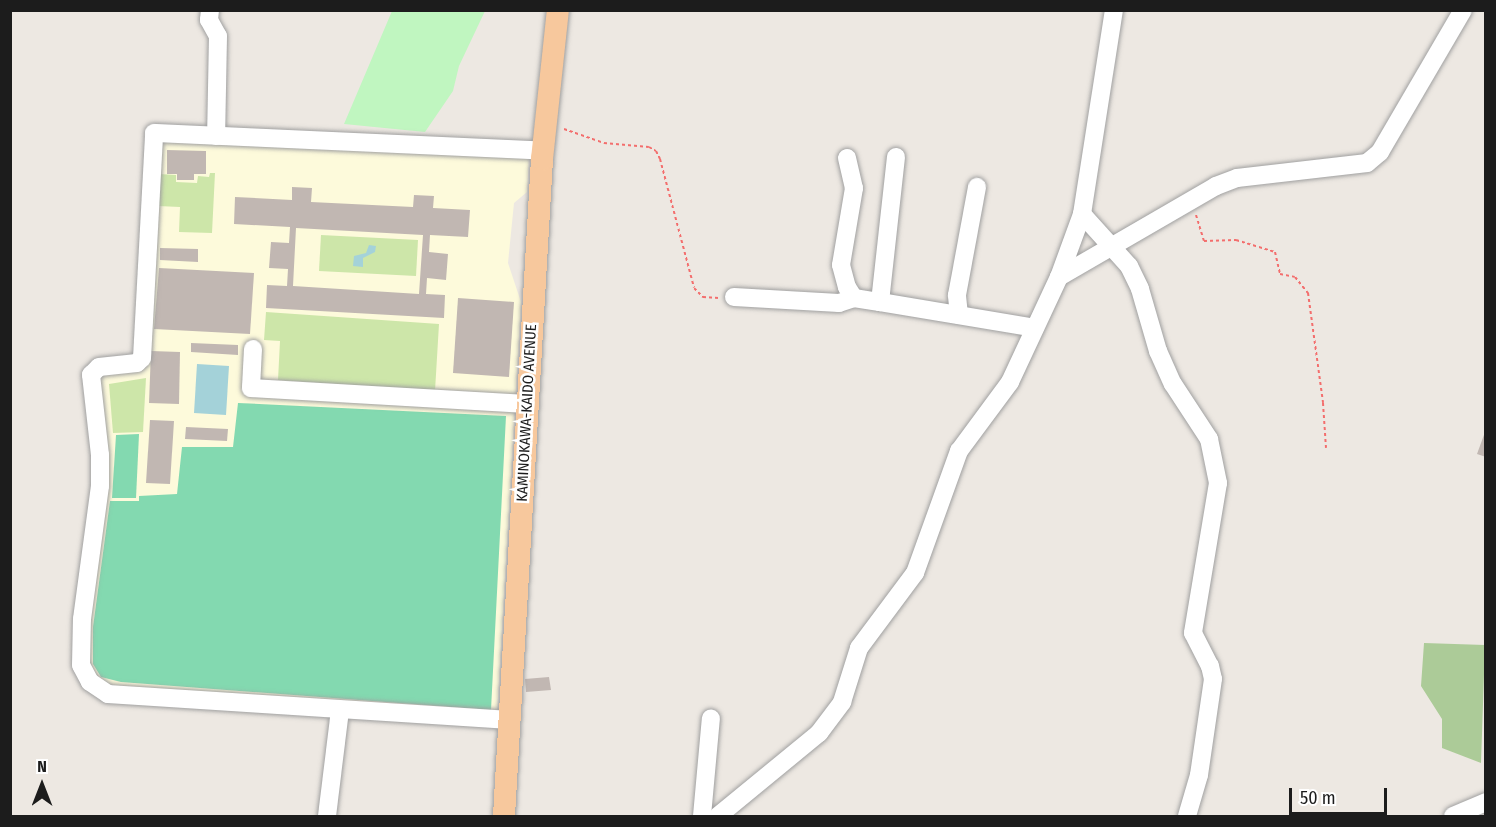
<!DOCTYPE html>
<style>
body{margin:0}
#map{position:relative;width:1496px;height:827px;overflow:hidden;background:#ede8e2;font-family:"Fira Sans Condensed",sans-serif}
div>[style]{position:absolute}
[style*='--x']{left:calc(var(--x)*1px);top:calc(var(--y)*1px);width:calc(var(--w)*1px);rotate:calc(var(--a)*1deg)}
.education>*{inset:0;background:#fdfadb}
.grass>*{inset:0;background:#cde6a9}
.forest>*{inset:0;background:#accb98}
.park>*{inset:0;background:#c0f6c0}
.pitch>*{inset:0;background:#83d9b0}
.water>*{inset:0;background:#a4d2d9}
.building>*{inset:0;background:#c1b7b2}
.path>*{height:2px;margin-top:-1px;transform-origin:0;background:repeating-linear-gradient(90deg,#f36e6d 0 3px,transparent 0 6px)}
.roads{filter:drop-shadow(0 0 2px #a0a0a0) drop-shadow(0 0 2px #a0a0a0)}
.minor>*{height:18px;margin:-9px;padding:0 9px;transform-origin:9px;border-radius:9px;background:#fff}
.major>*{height:22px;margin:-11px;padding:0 11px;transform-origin:11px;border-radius:11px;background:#f7c89d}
span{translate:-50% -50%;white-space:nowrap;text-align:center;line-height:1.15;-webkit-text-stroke:5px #fff;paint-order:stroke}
.street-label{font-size:15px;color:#1c1c1c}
.frame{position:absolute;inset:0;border:12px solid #1c1c1c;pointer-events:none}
.north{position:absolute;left:12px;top:755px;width:60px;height:60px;-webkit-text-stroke:4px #fff;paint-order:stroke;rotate:0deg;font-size:16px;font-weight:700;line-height:24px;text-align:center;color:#1c1c1c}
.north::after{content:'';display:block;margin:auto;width:21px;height:27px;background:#1c1c1c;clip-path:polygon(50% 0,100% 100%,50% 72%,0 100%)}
.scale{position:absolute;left:1289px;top:788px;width:98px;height:27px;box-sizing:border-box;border:3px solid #1c1c1c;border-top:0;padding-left:8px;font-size:18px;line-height:21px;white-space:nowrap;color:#1c1c1c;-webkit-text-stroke:4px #fff;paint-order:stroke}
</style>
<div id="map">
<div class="education">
<div style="clip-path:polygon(159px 141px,529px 156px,527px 192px,514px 203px,508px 263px,521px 302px,497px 715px,114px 690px,93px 679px,87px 662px,100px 376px,146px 368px)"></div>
</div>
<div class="grass">
<div style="clip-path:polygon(210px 173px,215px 173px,212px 233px,179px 232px,180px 207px,158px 206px,159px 174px,176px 175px,176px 182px,197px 183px,198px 176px,209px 177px)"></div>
<div style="clip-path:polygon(321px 235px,418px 240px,416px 276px,319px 271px)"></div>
<div style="clip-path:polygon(266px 312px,439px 324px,435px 391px,278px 380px,280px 341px,264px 340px)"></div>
<div style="clip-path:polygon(146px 378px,143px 432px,113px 433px,109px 384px)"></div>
</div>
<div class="forest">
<div style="clip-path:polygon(1424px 643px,1485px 645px,1481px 763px,1442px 748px,1442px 719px,1421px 686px)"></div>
</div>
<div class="park">
<div style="clip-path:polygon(392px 11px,485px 11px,459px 66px,453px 91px,425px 132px,344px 124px)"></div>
</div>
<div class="pitch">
<div style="clip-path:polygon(238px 403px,506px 416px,491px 710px,121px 682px,101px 677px,93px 664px,93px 627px,110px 501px,139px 501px,139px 496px,177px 494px,182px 447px,233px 447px)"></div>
<div style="clip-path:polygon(139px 434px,136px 498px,112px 498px,116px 435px)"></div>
</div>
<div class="water">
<div style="clip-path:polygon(369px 245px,376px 246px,375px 252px,363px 258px,363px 267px,353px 266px,354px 256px,366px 253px)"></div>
<div style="clip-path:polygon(197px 364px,229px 366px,226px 415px,194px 413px)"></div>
</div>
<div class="building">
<div style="clip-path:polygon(167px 150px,206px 151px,206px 174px,194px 174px,194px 180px,177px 180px,177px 174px,167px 174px)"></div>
<div style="clip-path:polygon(evenodd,292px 187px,312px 188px,311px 202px,413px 207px,414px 195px,434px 196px,433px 208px,470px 210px,468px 237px,430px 235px,429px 252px,448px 254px,446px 280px,427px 278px,426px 294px,445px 295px,444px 318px,266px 308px,267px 285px,287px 286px,288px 269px,269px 268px,271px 242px,289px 243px,290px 227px,234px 224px,235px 197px,292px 200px,292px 187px,296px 228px,423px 235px,419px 294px,293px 286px,296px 228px)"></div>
<div style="clip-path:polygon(160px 248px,198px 249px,198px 262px,160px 260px)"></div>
<div style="clip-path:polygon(159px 268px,254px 273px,250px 334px,154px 329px)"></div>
<div style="clip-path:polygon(458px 298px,514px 302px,509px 377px,453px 373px)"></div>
<div style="clip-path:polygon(191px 343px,238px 345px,238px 355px,191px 352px)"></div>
<div style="clip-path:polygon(151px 351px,180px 352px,179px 404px,149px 403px)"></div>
<div style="clip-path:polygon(150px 420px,174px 421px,170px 484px,146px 483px)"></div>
<div style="clip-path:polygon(186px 427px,228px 429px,227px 441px,185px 439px)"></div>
<div style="clip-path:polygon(1485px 432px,1486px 432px,1486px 457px,1477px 454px)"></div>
<div style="clip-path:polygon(549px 677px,551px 690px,526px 692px,525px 679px)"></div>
</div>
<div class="path">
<div style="--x:564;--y:129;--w:42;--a:19.3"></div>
<div style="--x:604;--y:143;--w:45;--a:5.1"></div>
<div style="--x:649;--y:147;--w:8;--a:30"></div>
<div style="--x:656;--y:151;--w:9;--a:63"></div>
<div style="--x:660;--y:159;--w:133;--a:75.2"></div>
<div style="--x:694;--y:288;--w:13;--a:45"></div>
<div style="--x:703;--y:297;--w:16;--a:4"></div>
<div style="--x:1196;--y:215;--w:27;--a:73"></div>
<div style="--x:1204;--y:241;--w:32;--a:-2"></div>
<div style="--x:1236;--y:240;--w:41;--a:17.1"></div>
<div style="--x:1275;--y:252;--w:23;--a:77"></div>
<div style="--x:1280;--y:274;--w:15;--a:11"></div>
<div style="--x:1295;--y:277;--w:21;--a:51"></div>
<div style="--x:1308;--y:293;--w:111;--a:82.2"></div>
<div style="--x:1323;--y:403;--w:45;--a:86.2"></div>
</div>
<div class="roads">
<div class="minor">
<div style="--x:210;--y:10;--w:10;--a:96"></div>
<div style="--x:209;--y:20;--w:18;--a:61"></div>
<div style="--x:218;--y:36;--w:100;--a:91.1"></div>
<div style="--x:896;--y:157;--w:146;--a:96.3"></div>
<div style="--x:880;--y:302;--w:157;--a:9.5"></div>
<div style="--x:847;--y:158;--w:31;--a:77"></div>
<div style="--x:854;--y:188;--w:78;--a:99.6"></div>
<div style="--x:841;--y:265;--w:23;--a:75"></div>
<div style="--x:847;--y:287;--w:13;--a:58"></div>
<div style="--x:854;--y:298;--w:26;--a:9"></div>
<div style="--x:1082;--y:214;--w:70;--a:47.9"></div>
<div style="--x:1129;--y:266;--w:25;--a:64"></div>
<div style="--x:1140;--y:289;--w:65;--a:73.8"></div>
<div style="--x:1158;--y:351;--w:36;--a:66"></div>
<div style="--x:1173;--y:384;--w:66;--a:56.8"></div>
<div style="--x:1209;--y:439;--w:45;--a:78.4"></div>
<div style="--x:1218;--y:483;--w:152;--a:99.5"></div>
<div style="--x:1193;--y:633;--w:37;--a:63"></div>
<div style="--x:1210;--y:666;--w:13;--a:77"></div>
<div style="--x:1213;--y:679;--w:97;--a:98.3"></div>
<div style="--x:1199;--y:775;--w:43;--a:106.3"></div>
<div style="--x:1059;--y:277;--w:181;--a:-30.1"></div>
<div style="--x:1216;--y:186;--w:22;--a:-21"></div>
<div style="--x:1237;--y:178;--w:131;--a:-6.6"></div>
<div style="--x:1367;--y:163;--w:17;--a:-40"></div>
<div style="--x:1380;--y:152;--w:164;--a:-59.7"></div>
<div style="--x:734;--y:297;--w:105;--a:3.3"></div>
<div style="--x:839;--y:303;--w:16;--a:-18"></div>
<div style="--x:959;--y:315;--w:20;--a:-96"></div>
<div style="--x:957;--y:295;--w:110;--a:-79.5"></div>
<div style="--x:253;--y:349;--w:39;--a:93"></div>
<div style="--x:251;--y:388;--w:276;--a:3.3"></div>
<div style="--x:510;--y:720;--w:403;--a:-176.3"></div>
<div style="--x:108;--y:694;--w:22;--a:-146"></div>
<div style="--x:90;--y:682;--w:19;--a:-118"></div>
<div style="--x:81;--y:665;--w:46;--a:-88.8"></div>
<div style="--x:82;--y:619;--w:134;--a:-82.3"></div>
<div style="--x:100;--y:486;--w:31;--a:-90"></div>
<div style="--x:100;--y:455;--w:81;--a:-96.4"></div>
<div style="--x:91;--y:375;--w:11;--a:-45"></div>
<div style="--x:99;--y:367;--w:38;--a:-6"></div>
<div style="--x:137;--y:363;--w:7;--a:-45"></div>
<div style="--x:142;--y:358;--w:225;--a:-86.9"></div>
<div style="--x:154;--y:133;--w:389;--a:2.6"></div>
<div style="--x:327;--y:816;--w:107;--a:-83"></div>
<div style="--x:702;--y:816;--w:98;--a:-84.8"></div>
<div style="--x:718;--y:816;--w:131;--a:-39.4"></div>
<div style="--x:819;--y:733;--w:39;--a:-53"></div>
<div style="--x:842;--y:702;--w:57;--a:-72.5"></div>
<div style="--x:859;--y:648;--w:94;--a:-53.3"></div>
<div style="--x:915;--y:573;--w:130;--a:-70.2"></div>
<div style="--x:959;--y:451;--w:86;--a:-53.5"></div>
<div style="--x:1010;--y:382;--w:116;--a:-65"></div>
<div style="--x:1059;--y:277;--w:67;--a:-69.9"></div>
<div style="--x:1082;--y:214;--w:206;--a:-81.1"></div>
<div style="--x:1453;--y:816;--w:36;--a:-23"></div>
</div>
<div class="major">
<div style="--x:504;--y:816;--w:658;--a:-86.69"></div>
<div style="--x:542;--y:159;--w:150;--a:-83.9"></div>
</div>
</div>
<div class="street-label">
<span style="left:527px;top:413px;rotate:-87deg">KAMINOKAWA-KAIDO AVENUE</span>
</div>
<div class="frame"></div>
<div class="north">N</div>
<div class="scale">50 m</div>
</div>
